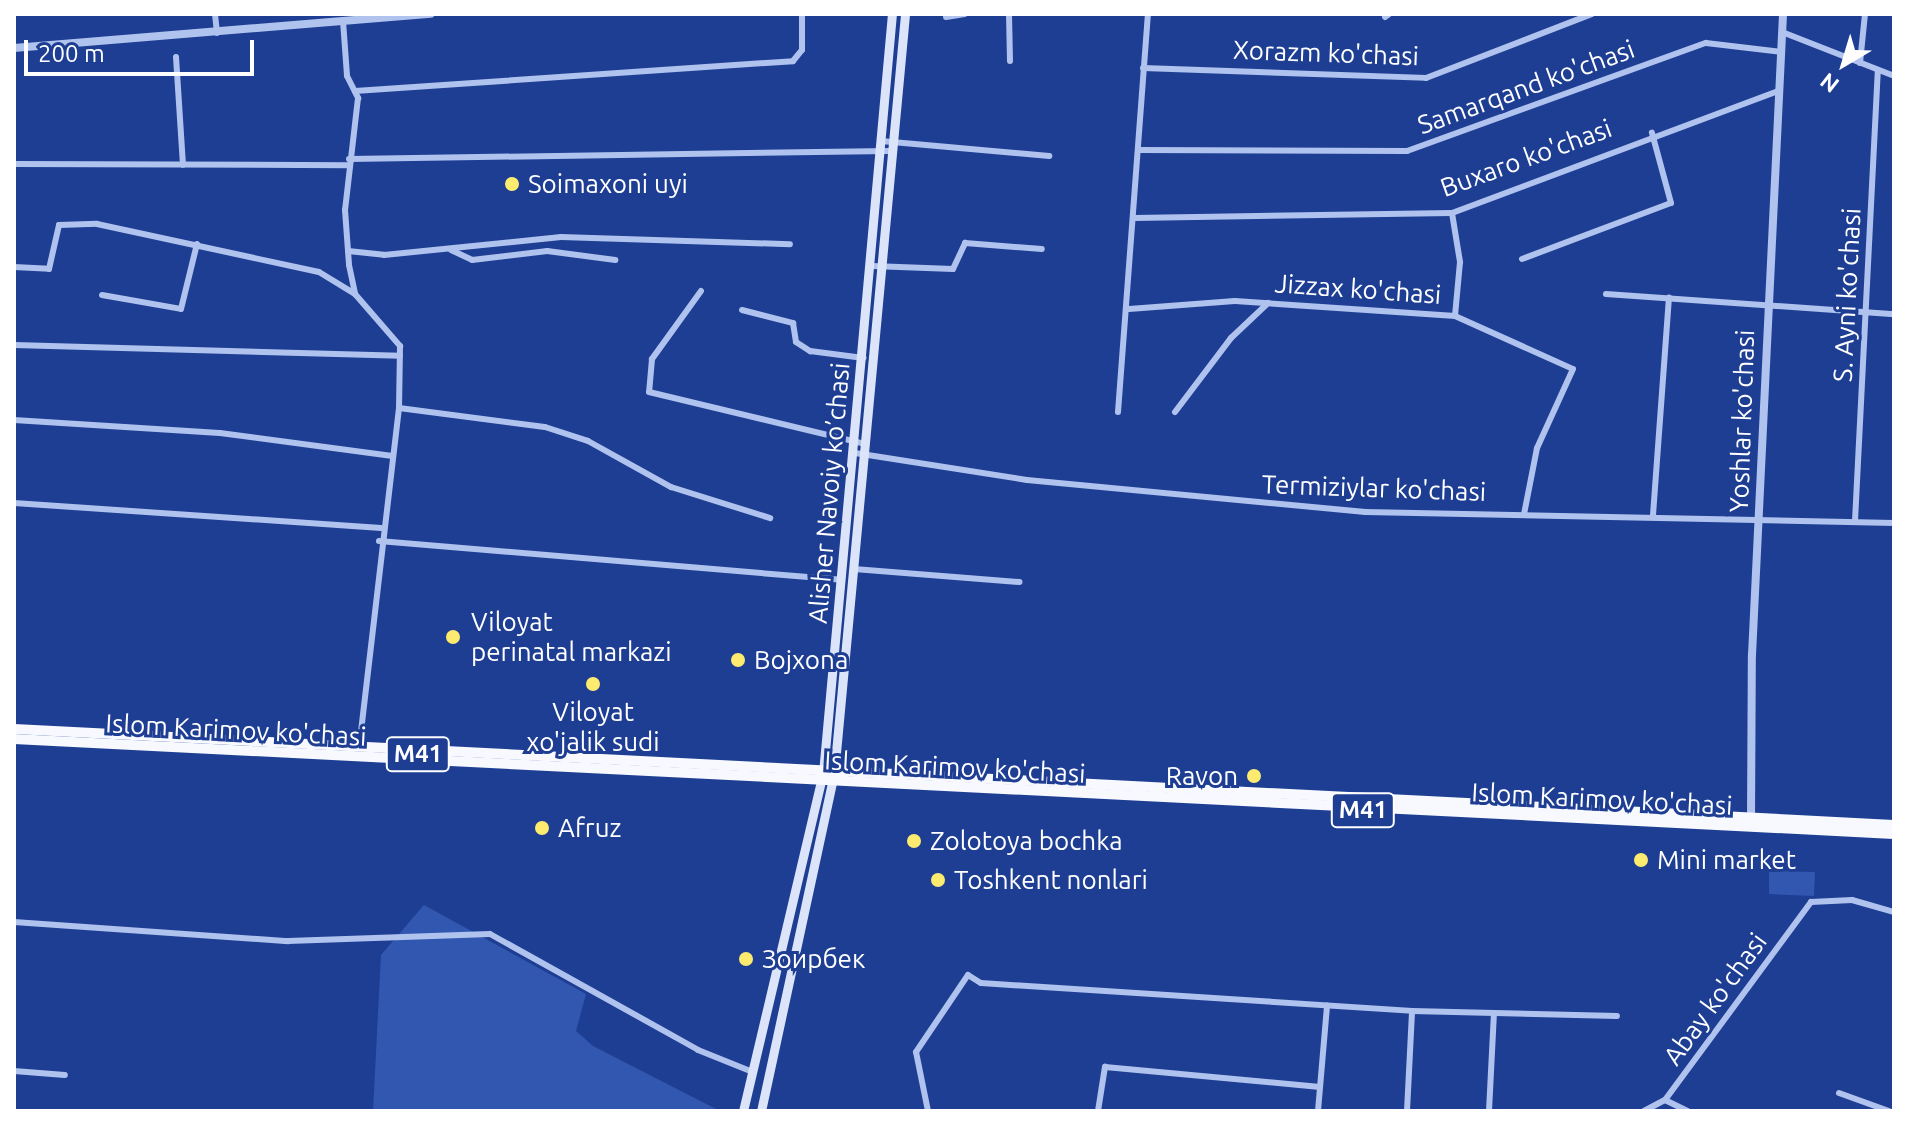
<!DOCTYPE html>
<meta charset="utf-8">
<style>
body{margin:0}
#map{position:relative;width:1908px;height:1125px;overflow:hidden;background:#1e3e93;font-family:Ubuntu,sans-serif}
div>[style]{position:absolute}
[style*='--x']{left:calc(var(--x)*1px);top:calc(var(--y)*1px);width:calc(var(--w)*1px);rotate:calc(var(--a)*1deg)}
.green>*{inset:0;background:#3257b0}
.minor>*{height:6px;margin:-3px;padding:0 3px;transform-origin:3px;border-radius:3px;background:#b0c2ee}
.tertiary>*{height:8px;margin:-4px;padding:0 4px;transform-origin:4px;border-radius:4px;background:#b0c2ee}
.secondary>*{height:9px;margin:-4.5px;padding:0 4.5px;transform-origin:4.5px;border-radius:4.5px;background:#dce4fa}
.primary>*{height:10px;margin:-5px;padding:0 5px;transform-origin:5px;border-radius:5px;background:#f7f9ff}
.dots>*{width:22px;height:22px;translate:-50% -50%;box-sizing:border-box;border:4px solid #1e3e93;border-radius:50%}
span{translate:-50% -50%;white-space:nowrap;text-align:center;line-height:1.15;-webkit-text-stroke:6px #1e3e93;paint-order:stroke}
.shield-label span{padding:2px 6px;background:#1e3e93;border:2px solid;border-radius:6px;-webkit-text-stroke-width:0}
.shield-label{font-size:24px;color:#fff;font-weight:700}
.street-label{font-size:26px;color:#fff}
.poi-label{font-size:26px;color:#fff}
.left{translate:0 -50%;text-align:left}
.right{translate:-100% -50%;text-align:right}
.frame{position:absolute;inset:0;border:16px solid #fff;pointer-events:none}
.north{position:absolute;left:1804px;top:24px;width:80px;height:80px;-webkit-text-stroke:6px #1e3e93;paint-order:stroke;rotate:218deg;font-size:22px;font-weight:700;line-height:32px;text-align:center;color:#fff}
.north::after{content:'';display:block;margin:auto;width:28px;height:36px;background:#fff;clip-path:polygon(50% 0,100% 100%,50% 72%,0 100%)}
.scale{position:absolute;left:24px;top:40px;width:230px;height:36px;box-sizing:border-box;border:4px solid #fff;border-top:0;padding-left:10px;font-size:24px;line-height:28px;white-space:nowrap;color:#fff;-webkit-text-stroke:6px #1e3e93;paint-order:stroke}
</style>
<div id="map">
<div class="green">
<div style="clip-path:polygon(1769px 871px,1815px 872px,1814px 896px,1769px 894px)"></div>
<div style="clip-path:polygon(424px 905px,586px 994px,576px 1031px,593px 1046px,720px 1111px,373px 1111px,381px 955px)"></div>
</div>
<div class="minor">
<div style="--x:215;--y:14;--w:19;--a:84"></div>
<div style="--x:1009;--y:14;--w:47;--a:88.8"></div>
<div style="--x:946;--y:17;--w:19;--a:-9"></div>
<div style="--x:1385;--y:17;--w:5;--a:-37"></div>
<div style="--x:343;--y:21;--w:55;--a:85.8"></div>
<div style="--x:347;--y:76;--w:25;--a:63"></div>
<div style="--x:358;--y:98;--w:113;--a:96.6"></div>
<div style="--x:345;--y:210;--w:55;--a:85.8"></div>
<div style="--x:349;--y:265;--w:30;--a:78"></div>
<div style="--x:355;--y:294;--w:69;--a:49.1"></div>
<div style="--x:400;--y:346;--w:62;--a:90.9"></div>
<div style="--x:399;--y:408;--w:341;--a:96.7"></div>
<div style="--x:1782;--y:32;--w:120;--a:21.4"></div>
<div style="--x:176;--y:57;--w:108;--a:86.3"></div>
<div style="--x:1860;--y:63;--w:49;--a:-84.2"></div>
<div style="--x:1143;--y:68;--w:283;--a:2"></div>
<div style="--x:1426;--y:78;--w:178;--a:-21.1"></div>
<div style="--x:355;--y:91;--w:439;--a:-3.9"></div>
<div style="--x:793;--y:61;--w:14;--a:-51"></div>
<div style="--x:802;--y:50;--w:36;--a:-90"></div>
<div style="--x:881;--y:141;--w:169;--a:5.1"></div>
<div style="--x:1138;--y:150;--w:269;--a:0.2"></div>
<div style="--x:1407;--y:151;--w:318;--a:-19.9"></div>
<div style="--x:1706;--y:43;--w:76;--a:6.8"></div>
<div style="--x:349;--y:159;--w:540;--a:-0.85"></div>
<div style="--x:14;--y:164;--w:334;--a:0.2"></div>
<div style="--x:1452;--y:213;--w:50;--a:80.7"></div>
<div style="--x:1460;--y:262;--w:54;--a:95.3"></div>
<div style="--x:1134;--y:218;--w:318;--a:-0.9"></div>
<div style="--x:1452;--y:213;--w:349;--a:-20.5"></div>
<div style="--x:451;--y:250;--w:23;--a:25"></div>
<div style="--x:472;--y:260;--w:76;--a:-6.8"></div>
<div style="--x:547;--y:251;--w:69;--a:7.5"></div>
<div style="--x:348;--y:251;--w:36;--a:6"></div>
<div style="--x:384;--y:255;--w:178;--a:-5.8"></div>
<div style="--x:561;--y:237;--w:229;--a:1.8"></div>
<div style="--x:1522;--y:259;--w:159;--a:-20.6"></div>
<div style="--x:1671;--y:203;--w:73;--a:-105.2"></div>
<div style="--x:872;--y:266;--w:81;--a:2.1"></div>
<div style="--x:953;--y:269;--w:29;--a:-65"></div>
<div style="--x:965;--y:243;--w:77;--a:4.5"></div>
<div style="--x:14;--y:267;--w:35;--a:3"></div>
<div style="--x:49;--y:269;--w:45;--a:-77.2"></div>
<div style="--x:59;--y:225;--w:38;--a:-2"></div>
<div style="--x:97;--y:224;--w:227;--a:12.2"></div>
<div style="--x:319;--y:272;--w:42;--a:31.4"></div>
<div style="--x:701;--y:291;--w:84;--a:125.8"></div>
<div style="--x:652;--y:359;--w:33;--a:95"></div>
<div style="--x:649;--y:392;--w:223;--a:13.5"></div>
<div style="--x:1606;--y:294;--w:289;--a:4"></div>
<div style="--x:102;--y:295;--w:80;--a:10"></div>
<div style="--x:181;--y:309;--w:67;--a:-76.2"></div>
<div style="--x:1129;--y:309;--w:106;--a:-4.3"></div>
<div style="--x:1235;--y:301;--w:221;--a:3.9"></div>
<div style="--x:1455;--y:316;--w:129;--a:24.2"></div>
<div style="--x:1573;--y:369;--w:87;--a:114.5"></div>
<div style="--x:1537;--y:448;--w:67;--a:101.1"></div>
<div style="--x:742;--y:310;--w:53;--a:14.3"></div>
<div style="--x:793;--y:323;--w:19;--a:81"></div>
<div style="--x:796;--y:342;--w:17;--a:33"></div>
<div style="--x:810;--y:351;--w:54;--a:7.4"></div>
<div style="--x:14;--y:345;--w:386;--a:1.6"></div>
<div style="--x:399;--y:408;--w:147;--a:7.4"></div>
<div style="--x:545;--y:427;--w:45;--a:18"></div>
<div style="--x:588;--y:441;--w:95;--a:29"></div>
<div style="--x:671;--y:487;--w:104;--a:17.4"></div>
<div style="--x:1118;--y:412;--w:399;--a:-85.7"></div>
<div style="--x:1175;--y:412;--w:93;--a:-52.9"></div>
<div style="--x:1231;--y:338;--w:51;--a:-43.4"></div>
<div style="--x:14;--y:420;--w:206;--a:3.6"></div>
<div style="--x:220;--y:433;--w:174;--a:7.6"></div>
<div style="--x:855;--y:453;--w:174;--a:8.9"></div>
<div style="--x:1027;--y:480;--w:340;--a:5.4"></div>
<div style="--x:1365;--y:512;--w:529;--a:1.19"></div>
<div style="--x:14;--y:503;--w:368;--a:3.9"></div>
<div style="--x:1653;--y:515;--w:218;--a:-85.8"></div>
<div style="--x:1855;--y:521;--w:451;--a:-87.1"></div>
<div style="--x:379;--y:541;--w:464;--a:4.8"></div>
<div style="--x:854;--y:569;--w:166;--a:4.5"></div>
<div style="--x:14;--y:922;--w:275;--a:4"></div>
<div style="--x:288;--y:941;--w:202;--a:-2"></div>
<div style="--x:490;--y:934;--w:238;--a:29.1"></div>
<div style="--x:698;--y:1050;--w:59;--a:21.8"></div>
<div style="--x:14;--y:1071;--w:51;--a:4.5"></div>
<div style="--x:1839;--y:1093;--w:53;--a:19.8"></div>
<div style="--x:1665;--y:1100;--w:25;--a:26"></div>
<div style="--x:928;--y:1111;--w:60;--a:-101.5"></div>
<div style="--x:916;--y:1052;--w:93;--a:-56"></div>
<div style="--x:968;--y:975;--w:15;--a:32"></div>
<div style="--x:981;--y:983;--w:432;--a:3.7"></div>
<div style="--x:1412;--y:1011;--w:205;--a:1.4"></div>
<div style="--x:1098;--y:1111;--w:45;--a:-81"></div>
<div style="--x:1105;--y:1067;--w:216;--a:5.3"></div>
<div style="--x:1318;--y:1111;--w:106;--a:-85.1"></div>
<div style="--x:1407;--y:1111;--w:100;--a:-87.1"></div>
<div style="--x:1489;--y:1111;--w:98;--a:-87.1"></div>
<div style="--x:1644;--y:1111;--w:24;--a:-28"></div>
<div style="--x:1665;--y:1100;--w:246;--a:-53.6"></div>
<div style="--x:1811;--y:902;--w:41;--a:-2.8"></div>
<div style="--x:1852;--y:900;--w:44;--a:15.9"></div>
</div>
<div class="tertiary">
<div style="--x:14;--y:48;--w:418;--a:-4.7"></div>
<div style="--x:1751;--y:820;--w:165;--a:-89.7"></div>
<div style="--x:1752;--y:655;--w:642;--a:-87.23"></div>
</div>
<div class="secondary">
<div style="--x:743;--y:1111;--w:347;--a:-76.7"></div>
<div style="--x:823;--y:773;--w:762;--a:-84.81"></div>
<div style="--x:761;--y:1111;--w:345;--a:-77.8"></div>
<div style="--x:834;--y:774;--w:763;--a:-84.66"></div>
</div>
<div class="primary">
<div style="--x:14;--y:729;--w:1882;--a:2.92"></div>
<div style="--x:14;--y:739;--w:1882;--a:2.89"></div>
</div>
<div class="dots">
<div style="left:512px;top:184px;background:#fdeb6f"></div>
<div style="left:453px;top:637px;background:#fdeb6f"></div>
<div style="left:738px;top:660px;background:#fdeb6f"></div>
<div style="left:593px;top:684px;background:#fdeb6f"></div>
<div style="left:1254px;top:776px;background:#fdeb6f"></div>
<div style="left:542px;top:828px;background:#fdeb6f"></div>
<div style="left:914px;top:841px;background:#fdeb6f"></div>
<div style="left:1641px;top:860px;background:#fdeb6f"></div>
<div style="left:938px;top:880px;background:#fdeb6f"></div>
<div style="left:746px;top:959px;background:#fdeb6f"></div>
</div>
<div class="shield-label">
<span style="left:418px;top:754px">M41</span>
<span style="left:1363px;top:810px">M41</span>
</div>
<div class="street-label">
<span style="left:1326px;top:53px;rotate:2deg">Xorazm ko'chasi</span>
<span style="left:1526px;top:87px;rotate:-20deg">Samarqand ko'chasi</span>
<span style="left:1526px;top:158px;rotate:-20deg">Buxaro ko'chasi</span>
<span style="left:1358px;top:289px;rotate:4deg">Jizzax ko'chasi</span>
<span style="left:1847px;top:295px;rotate:-87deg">S. Ayni ko'chasi</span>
<span style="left:1742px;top:421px;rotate:-88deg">Yoshlar ko'chasi</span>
<span style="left:1374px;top:488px;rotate:2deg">Termiziylar ko'chasi</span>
<span style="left:829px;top:493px;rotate:-85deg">Alisher Navoiy ko’chasi</span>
<span style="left:236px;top:730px;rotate:3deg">Islom Karimov ko'chasi</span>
<span style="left:955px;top:767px;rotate:3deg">Islom Karimov ko'chasi</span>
<span style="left:1602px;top:799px;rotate:3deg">Islom Karimov ko'chasi</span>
<span style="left:1715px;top:999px;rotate:-54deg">Abay ko'chasi</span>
</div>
<div class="poi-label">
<span class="left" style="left:528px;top:184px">Soimaxoni uyi</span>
<span class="left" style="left:471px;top:637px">Viloyat<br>perinatal markazi</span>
<span class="left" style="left:754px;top:660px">Bojxona</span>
<span style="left:593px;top:727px">Viloyat<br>xo'jalik sudi</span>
<span class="right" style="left:1238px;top:776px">Ravon</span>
<span class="left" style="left:558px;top:828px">Afruz</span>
<span class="left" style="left:930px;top:841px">Zolotoya bochka</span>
<span class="left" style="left:1657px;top:860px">Mini market</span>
<span class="left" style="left:954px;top:880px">Toshkent nonlari</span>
<span class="left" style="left:762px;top:959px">Зоирбек</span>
</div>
<div class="frame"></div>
<div class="north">N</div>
<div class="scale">200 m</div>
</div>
